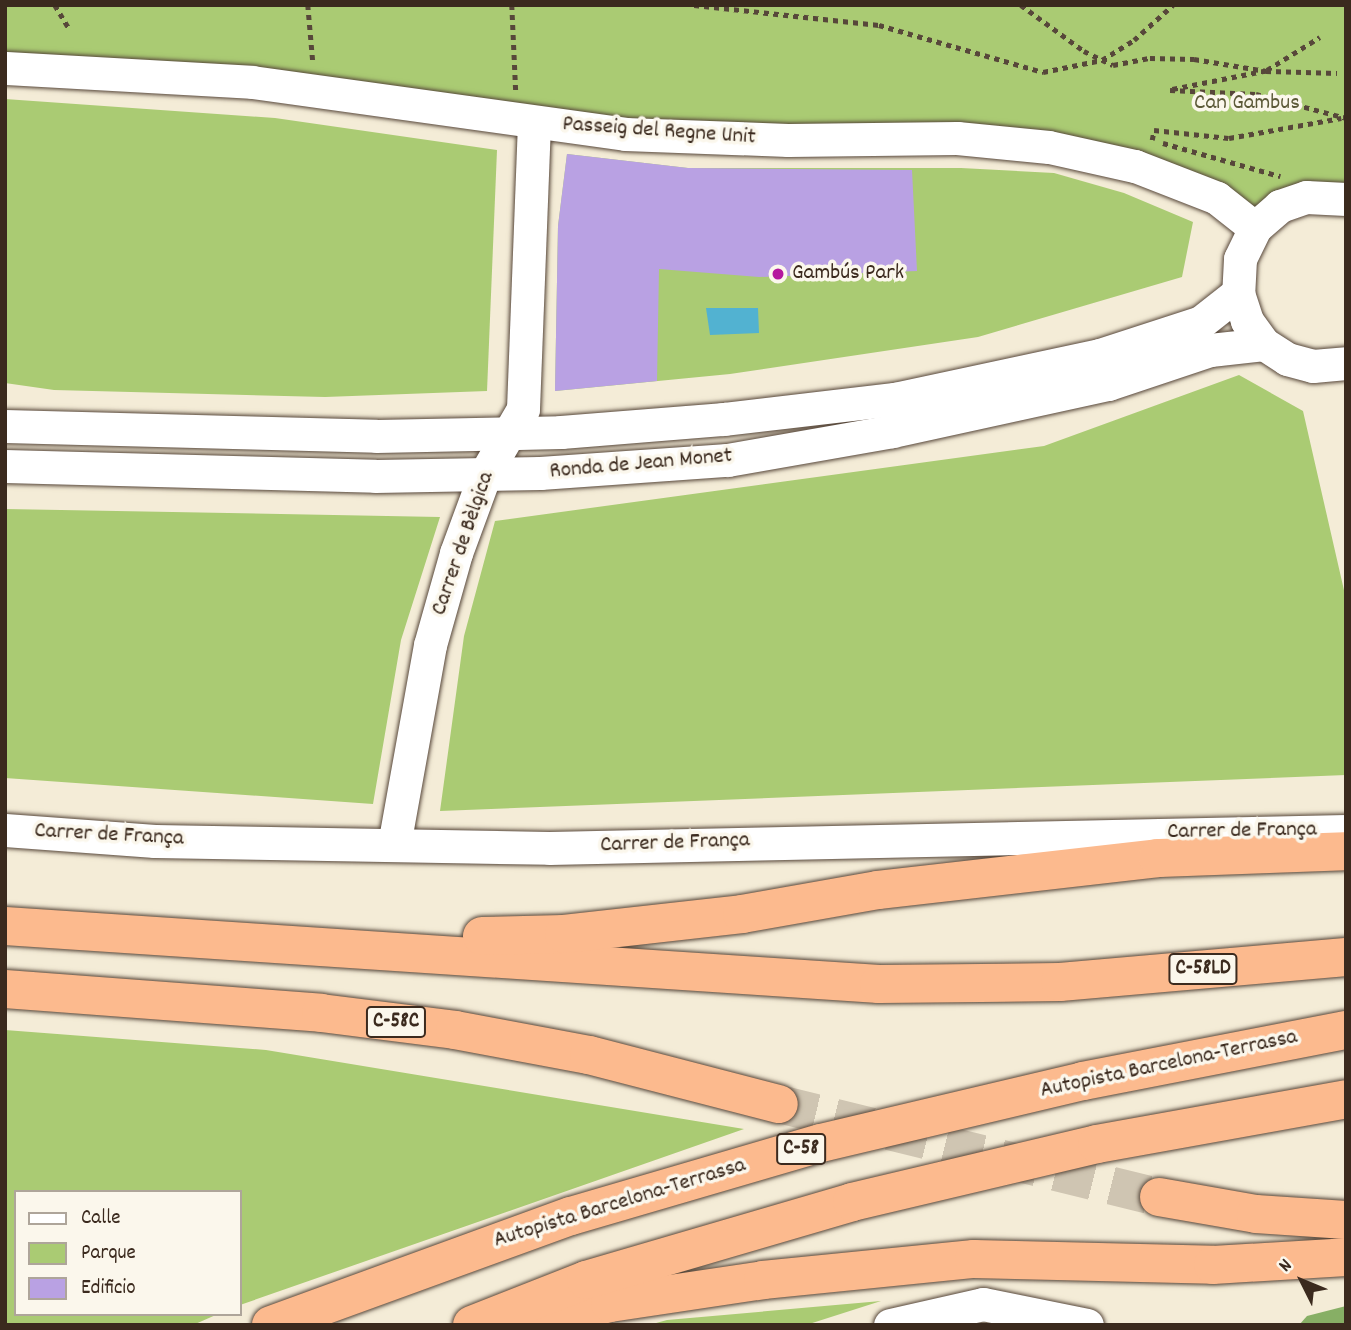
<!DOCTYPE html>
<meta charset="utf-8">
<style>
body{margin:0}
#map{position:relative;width:1351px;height:1330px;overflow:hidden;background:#f4ecd7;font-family:Dekko,sans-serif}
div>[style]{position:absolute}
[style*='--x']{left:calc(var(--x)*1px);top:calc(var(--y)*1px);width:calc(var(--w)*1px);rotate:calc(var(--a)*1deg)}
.green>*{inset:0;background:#aacb73}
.forest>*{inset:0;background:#87af65}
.water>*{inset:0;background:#52b2d1}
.building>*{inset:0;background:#b9a1e3}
.highway-tunnel>*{height:38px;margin-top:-19px;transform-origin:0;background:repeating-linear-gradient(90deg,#cfc5b2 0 38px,transparent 0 57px)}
.path>*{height:4.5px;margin-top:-2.25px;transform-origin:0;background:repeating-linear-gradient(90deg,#57473a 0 5px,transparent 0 10px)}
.roads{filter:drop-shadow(0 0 2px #57473a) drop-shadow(0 0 2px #57473a)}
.minor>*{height:33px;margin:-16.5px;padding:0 16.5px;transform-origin:16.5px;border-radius:16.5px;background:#fff}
.highway>*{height:38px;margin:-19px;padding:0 19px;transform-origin:19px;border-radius:19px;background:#fcba8e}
.dots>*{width:19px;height:19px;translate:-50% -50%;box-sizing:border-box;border:4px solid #fbf7ec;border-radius:50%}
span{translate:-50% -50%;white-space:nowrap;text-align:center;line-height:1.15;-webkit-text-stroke:7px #fbf7ec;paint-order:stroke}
.shield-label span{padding:2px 5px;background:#fbf7ec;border:2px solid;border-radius:5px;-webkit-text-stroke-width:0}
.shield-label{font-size:21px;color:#3b2a1e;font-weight:700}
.park-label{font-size:23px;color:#5c5a38}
.street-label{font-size:23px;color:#3b2a1e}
.poi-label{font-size:23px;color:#3b2a1e}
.left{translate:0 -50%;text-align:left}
.frame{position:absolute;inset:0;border:7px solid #3b2a1e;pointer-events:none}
.legend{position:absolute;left:14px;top:1190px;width:228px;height:126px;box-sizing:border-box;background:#fbf7ec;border:2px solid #aea59a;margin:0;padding:9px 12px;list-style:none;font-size:21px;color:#3b2a1e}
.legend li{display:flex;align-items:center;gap:14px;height:35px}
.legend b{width:35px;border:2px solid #aea59a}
.north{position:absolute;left:1267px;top:1246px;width:70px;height:70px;-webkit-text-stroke:5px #fbf7ec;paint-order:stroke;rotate:313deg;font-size:19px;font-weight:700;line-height:28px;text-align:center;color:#3b2a1e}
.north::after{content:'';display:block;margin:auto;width:24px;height:32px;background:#3b2a1e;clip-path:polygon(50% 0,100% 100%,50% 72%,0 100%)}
</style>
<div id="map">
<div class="green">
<div style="clip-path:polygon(5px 5px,1346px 5px,1346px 199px,1255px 228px,1135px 166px,788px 140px,5px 68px)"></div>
<div style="clip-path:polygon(5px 99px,275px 118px,497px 150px,487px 391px,325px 397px,54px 390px,5px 383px)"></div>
<div style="clip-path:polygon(567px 154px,688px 168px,961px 168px,1054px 173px,1124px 193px,1193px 222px,1182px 277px,978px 337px,730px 374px,555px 391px,558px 226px)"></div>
<div style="clip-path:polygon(1239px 375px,1303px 411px,1346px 599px,1346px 775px,440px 811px,464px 636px,495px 521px,1044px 446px)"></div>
<div style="clip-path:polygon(5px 509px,440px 517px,401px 640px,373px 804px,5px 778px)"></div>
<div style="clip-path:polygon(5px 1030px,266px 1050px,744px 1129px,240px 1305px,240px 1192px,16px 1192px,16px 1314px,218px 1314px,193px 1325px,5px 1325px)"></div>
<div style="clip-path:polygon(881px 1301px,806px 1325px,649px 1325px,667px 1320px)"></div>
</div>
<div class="forest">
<div style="clip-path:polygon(1346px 1306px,1346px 1325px,1299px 1325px,1307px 1316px)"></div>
</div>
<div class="water">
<div style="clip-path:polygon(706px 308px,758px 308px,759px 333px,710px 335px)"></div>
</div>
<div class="building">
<div style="clip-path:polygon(567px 154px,688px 168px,912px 170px,917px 271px,759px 277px,659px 269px,657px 381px,555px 391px,558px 226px)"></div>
</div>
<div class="highway-tunnel">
<div style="--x:779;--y:1104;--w:391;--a:13.8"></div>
</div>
<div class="path">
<div style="--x:55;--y:5;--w:27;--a:59"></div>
<div style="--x:308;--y:5;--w:57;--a:85"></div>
<div style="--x:512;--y:5;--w:88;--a:87.4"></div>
<div style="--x:694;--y:5;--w:186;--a:6.2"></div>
<div style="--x:879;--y:25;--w:171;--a:16"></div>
<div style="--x:1043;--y:72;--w:60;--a:-11.5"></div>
<div style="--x:1102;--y:60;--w:38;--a:-32"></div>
<div style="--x:1134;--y:40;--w:52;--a:-41.9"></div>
<div style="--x:1021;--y:5;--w:78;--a:36.1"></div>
<div style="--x:1084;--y:51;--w:32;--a:26"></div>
<div style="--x:1113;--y:65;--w:38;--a:-11"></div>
<div style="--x:1150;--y:58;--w:44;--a:1.3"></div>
<div style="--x:1194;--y:59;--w:73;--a:9.5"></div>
<div style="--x:1266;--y:71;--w:98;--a:168.8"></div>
<div style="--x:1170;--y:90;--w:86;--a:2.7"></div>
<div style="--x:1256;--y:94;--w:93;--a:14.9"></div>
<div style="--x:1267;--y:70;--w:62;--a:-31.9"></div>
<div style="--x:1266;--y:71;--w:71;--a:1.6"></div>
<div style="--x:1152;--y:140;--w:10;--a:-79"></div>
<div style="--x:1154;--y:130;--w:75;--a:6.1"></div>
<div style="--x:1229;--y:138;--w:114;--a:-10.1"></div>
<div style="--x:1163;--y:143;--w:122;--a:15.8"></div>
</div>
<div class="roads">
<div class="minor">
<div style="--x:5;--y:68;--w:247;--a:3.2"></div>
<div style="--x:252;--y:82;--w:377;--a:7.9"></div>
<div style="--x:625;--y:134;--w:163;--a:2.1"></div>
<div style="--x:788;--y:140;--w:169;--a:-0.7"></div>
<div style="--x:957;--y:138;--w:92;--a:5.6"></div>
<div style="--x:1049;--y:147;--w:88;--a:12.5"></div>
<div style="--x:1135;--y:166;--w:88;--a:21.3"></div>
<div style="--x:1217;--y:198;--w:48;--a:38.3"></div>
<div style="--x:1346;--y:199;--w:40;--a:-177.1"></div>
<div style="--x:1306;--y:197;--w:28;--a:161"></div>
<div style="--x:1280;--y:206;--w:33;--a:139"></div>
<div style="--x:1255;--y:228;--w:34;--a:116"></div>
<div style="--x:1240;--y:259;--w:34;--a:93"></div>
<div style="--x:1238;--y:293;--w:29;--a:72"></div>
<div style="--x:1247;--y:321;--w:29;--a:54"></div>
<div style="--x:1264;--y:344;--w:27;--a:33"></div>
<div style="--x:1287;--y:359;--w:27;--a:15"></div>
<div style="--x:1313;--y:366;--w:33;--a:-5"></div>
<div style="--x:5;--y:426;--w:371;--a:1.5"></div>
<div style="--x:376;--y:436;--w:185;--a:-1.2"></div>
<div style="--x:561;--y:432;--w:164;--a:-4.6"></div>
<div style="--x:724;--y:419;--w:172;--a:-6.7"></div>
<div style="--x:895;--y:399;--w:210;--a:-12.1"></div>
<div style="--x:1100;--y:355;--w:106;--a:-18.1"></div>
<div style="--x:1201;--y:322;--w:47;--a:-38.1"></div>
<div style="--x:5;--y:466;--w:370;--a:1.5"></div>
<div style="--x:375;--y:476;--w:165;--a:-1"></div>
<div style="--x:540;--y:473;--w:188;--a:-4"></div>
<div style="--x:728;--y:460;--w:167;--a:-10"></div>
<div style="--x:892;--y:431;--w:221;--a:-12.3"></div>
<div style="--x:1108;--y:384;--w:108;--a:-18.4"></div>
<div style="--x:1210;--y:350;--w:54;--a:-6.3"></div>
<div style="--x:5;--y:830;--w:150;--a:4.2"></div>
<div style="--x:155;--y:841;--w:394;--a:1"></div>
<div style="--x:549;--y:848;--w:797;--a:-1.22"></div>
<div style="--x:394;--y:845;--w:203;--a:-79.8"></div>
<div style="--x:430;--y:645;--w:96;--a:-74.2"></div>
<div style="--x:456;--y:553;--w:84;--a:-69.8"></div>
<div style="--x:485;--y:474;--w:75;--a:-59.7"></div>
<div style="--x:523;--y:409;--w:287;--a:-87.8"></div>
<div style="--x:890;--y:1325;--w:95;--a:-12.7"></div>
<div style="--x:983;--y:1304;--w:106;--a:11.4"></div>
</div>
<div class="highway">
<div style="--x:5;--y:926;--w:876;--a:3.8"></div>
<div style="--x:879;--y:984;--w:181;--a:-0.6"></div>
<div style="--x:1060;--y:982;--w:287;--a:-5"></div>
<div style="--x:482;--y:936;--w:82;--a:-1.4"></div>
<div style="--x:564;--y:934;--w:179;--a:-6.4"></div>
<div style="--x:742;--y:914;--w:138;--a:-10"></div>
<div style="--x:878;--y:890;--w:282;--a:-6.5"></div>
<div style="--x:1158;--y:858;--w:188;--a:-2.1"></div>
<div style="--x:5;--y:989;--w:317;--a:4.3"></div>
<div style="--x:321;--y:1013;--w:135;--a:7.2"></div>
<div style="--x:455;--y:1030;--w:136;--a:10.6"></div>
<div style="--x:589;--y:1055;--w:196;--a:14.5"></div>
<div style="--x:1159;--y:1197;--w:98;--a:9.9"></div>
<div style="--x:1256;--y:1214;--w:90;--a:3.8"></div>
<div style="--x:537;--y:1321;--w:75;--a:-13.9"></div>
<div style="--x:610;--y:1303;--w:155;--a:-8.5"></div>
<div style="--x:763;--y:1280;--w:212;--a:-5.7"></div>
<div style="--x:974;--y:1259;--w:239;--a:1.4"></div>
<div style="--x:1213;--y:1265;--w:133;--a:-3.4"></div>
<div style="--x:271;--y:1325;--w:319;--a:-20"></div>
<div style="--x:571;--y:1216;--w:260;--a:-16.3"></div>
<div style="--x:821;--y:1143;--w:269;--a:-13.3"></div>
<div style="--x:1083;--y:1081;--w:268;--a:-11"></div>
<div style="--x:472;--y:1325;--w:123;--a:-21.5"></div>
<div style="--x:586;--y:1280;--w:277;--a:-16.3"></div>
<div style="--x:852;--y:1202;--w:252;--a:-13.3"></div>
<div style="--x:1097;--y:1144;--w:253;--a:-10.2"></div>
</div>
</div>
<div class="dots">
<div style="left:778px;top:274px;background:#b5179e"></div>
</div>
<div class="shield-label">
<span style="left:1203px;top:969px">C-58LD</span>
<span style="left:396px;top:1022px">C-58C</span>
<span style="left:801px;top:1149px">C-58</span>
</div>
<div class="park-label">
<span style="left:1247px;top:104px">Can Gambus</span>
</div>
<div class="street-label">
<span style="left:659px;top:132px;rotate:4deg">Passeig del Regne Unit</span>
<span style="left:641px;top:465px;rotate:-5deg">Ronda de Jean Monet</span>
<span style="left:464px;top:544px;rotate:-71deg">Carrer de Bèlgica</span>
<span style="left:1242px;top:832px;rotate:-1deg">Carrer de França</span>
<span style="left:109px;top:836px;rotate:3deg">Carrer de França</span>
<span style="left:675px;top:844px;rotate:-2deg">Carrer de França</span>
<span style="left:1169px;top:1065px;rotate:-12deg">Autopista Barcelona-Terrassa</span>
<span style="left:620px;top:1204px;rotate:-17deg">Autopista Barcelona-Terrassa</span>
</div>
<div class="poi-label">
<span class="left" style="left:792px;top:274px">Gambús Park</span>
</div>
<div class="frame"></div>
<ul class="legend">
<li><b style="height:9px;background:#fff"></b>Calle</li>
<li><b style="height:19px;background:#aacb73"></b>Parque</li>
<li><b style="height:19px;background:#b9a1e3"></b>Edificio</li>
</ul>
<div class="north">N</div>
</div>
